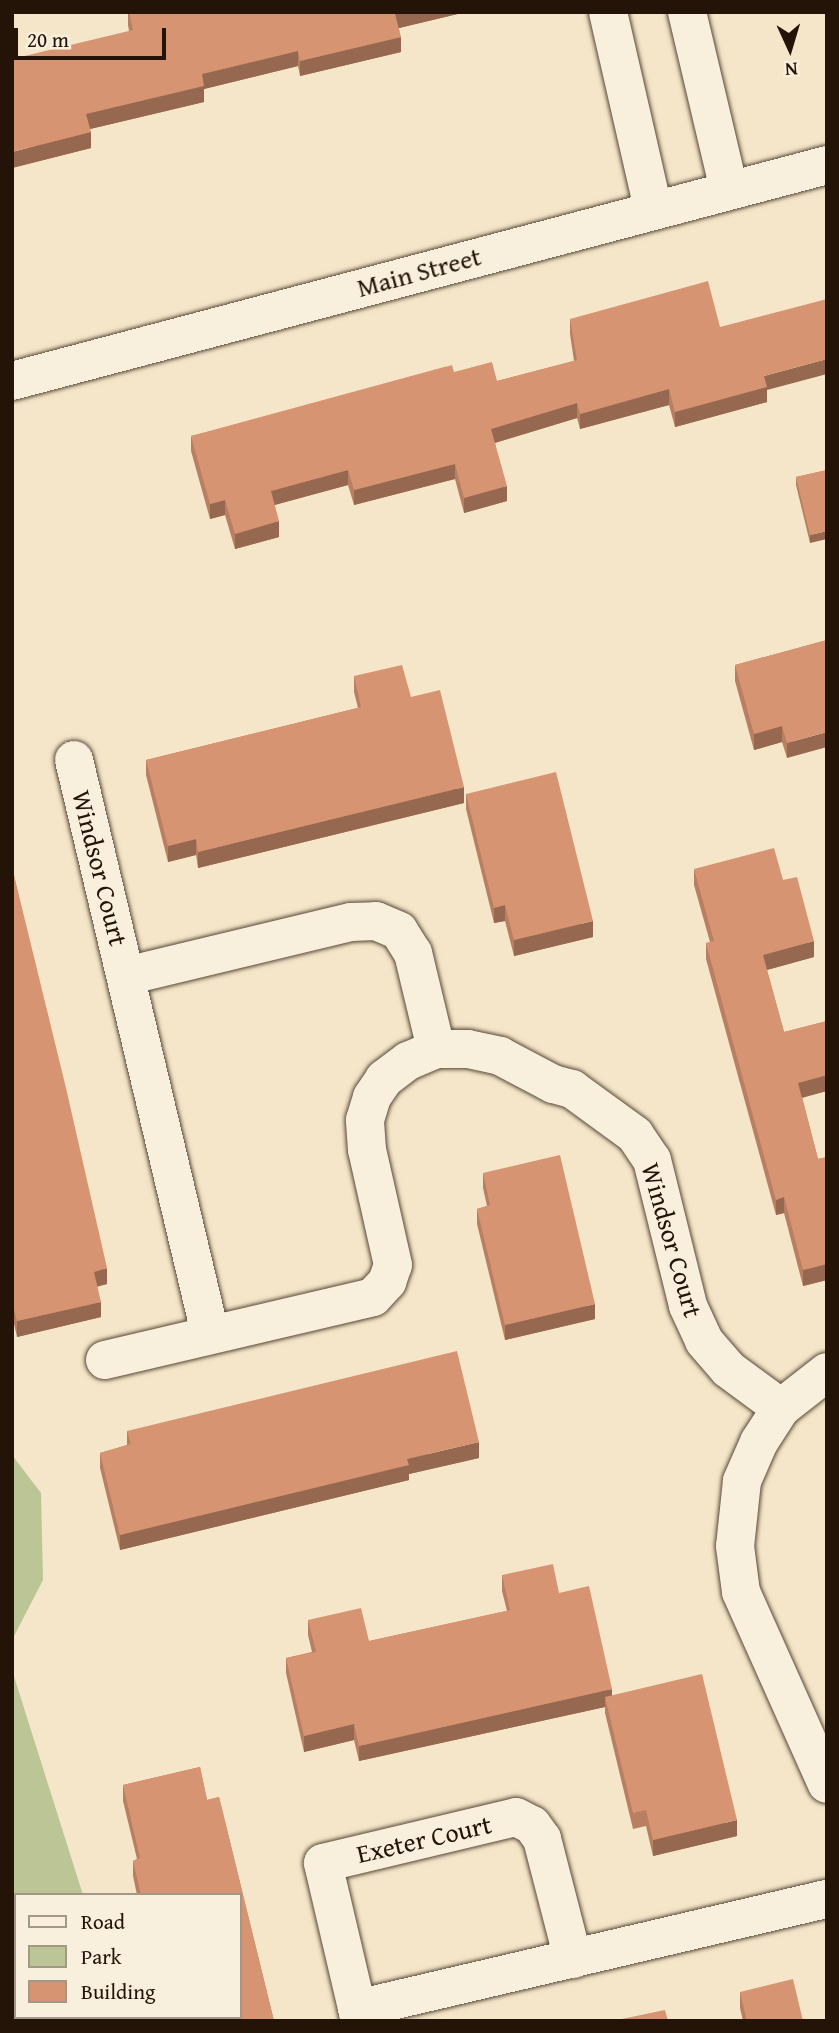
<!DOCTYPE html>
<style>
body{margin:0}
#map{position:relative;width:839px;height:2033px;overflow:hidden;background:#f5e6c9;font-family:"Gentium Book Plus",serif}
div>[style]{position:absolute}
[style*='--x']{left:calc(var(--x)*1px);top:calc(var(--y)*1px);width:calc(var(--w)*1px);rotate:calc(var(--a)*1deg)}
.green>*{inset:0;background:#bcc596}
.roads{filter:drop-shadow(0 0 2px #584838) drop-shadow(0 0 2px #584838)}
.street>*{height:38px;margin:-19px;padding:0 19px;transform-origin:19px;border-radius:19px;background:#f8efdc}
.secondary>*{height:38px;margin:-19px;padding:0 19px;transform-origin:19px;border-radius:19px;background:#f8efdc}
.wall>*{inset:0;background:#b97f62}
.shaded-wall>*{inset:0;background:#966850}
.building>*{inset:0;background:#d79472}
span{translate:-50% -50%;white-space:nowrap;text-align:center;line-height:1.15;-webkit-text-stroke:5px #f8efdc;paint-order:stroke}
.street-label{font-size:26px;color:#241407}
.frame{position:absolute;inset:0;border:14px solid #241407;pointer-events:none}
.legend{position:absolute;left:14px;top:1893px;width:228px;height:126px;box-sizing:border-box;background:#f8efdc;border:2px solid #a39787;margin:0;padding:9px 12px;list-style:none;font-size:21px;color:#241407}
.legend li{display:flex;align-items:center;gap:14px;height:35px}
.legend b{width:35px;border:2px solid #a39787}
.north{position:absolute;left:755px;top:14px;width:70px;height:70px;-webkit-text-stroke:5px #f8efdc;paint-order:stroke;rotate:176deg;font-size:19px;font-weight:700;line-height:28px;text-align:center;color:#241407}
.north::after{content:'';display:block;margin:auto;width:24px;height:32px;background:#241407;clip-path:polygon(50% 0,100% 100%,50% 72%,0 100%)}
.scale{position:absolute;left:14px;top:28px;width:152px;height:32px;box-sizing:border-box;border:4px solid #241407;border-top:0;padding-left:9px;font-size:21px;line-height:24px;white-space:nowrap;color:#241407;-webkit-text-stroke:5px #f8efdc;paint-order:stroke}
</style>
<div id="map">
<div class="green">
<div style="clip-path:polygon(12px 1455px,41px 1493px,43px 1580px,12px 1640px)"></div>
<div style="clip-path:polygon(12px 1670px,83px 1895px,16px 1895px,16px 2017px,117px 2021px,12px 2021px)"></div>
</div>
<div class="roads">
<div class="street">
<div style="--x:608;--y:12;--w:202;--a:77.1"></div>
<div style="--x:687;--y:12;--w:182;--a:76.7"></div>
<div style="--x:74;--y:760;--w:589;--a:76.65"></div>
<div style="--x:126;--y:976;--w:231;--a:-13.5"></div>
<div style="--x:351;--y:922;--w:25;--a:-2"></div>
<div style="--x:376;--y:921;--w:25;--a:23"></div>
<div style="--x:399;--y:931;--w:26;--a:58"></div>
<div style="--x:413;--y:953;--w:99;--a:76.5"></div>
<div style="--x:105;--y:1360;--w:275;--a:-13.2"></div>
<div style="--x:373;--y:1297;--w:21;--a:-47"></div>
<div style="--x:387;--y:1282;--w:18;--a:-71"></div>
<div style="--x:393;--y:1265;--w:118;--a:-102.7"></div>
<div style="--x:367;--y:1150;--w:30;--a:-94"></div>
<div style="--x:365;--y:1120;--w:24;--a:-73"></div>
<div style="--x:372;--y:1097;--w:22;--a:-56"></div>
<div style="--x:384;--y:1079;--w:30;--a:-37"></div>
<div style="--x:408;--y:1061;--w:30;--a:-23"></div>
<div style="--x:436;--y:1049;--w:32;--a:0"></div>
<div style="--x:468;--y:1049;--w:33;--a:12"></div>
<div style="--x:500;--y:1056;--w:60;--a:27.8"></div>
<div style="--x:553;--y:1084;--w:20;--a:15"></div>
<div style="--x:572;--y:1089;--w:78;--a:36.1"></div>
<div style="--x:635;--y:1135;--w:30;--a:56"></div>
<div style="--x:652;--y:1160;--w:150;--a:76.1"></div>
<div style="--x:688;--y:1306;--w:38;--a:65"></div>
<div style="--x:704;--y:1341;--w:37;--a:49"></div>
<div style="--x:728;--y:1369;--w:66;--a:36.3"></div>
<div style="--x:827;--y:1372;--w:58;--a:142"></div>
<div style="--x:781;--y:1408;--w:40;--a:122.9"></div>
<div style="--x:759;--y:1442;--w:43;--a:113.6"></div>
<div style="--x:742;--y:1481;--w:65;--a:96.1"></div>
<div style="--x:735;--y:1546;--w:46;--a:82.6"></div>
<div style="--x:741;--y:1592;--w:210;--a:65.9"></div>
<div style="--x:357;--y:2009;--w:483;--a:-13.2"></div>
<div style="--x:360;--y:2021;--w:162;--a:-103.2"></div>
<div style="--x:323;--y:1863;--w:198;--a:-13.4"></div>
<div style="--x:516;--y:1817;--w:18;--a:27"></div>
<div style="--x:532;--y:1825;--w:17;--a:54"></div>
<div style="--x:542;--y:1839;--w:124;--a:75.5"></div>
</div>
<div class="secondary">
<div style="--x:12;--y:381;--w:843;--a:-14.84"></div>
</div>
</div>
<div class="wall">
<div style="clip-path:polygon(128px 12px,466px 12px,399px 28px,401px 52px,300px 76px,298px 66px,204px 89px,204px 102px,90px 129px,91px 148px,12px 168px,129px 31px,128px 25px)"></div>
<div style="clip-path:polygon(570px 319px,720px 327px,767px 390px,767px 402px,675px 427px,669px 405px,580px 429px,577px 418px,495px 443px,507px 501px,464px 513px,455px 479px,354px 505px,348px 485px,274px 505px,279px 537px,235px 549px,225px 515px,210px 519px,191px 451px,191px 436px,454px 372px,497px 381px,574px 361px,570px 334px)"></div>
<div style="clip-path:polygon(827px 470px,810px 543px,796px 485px,796px 477px)"></div>
<div style="clip-path:polygon(827px 640px,787px 758px,782px 742px,754px 750px,735px 681px,735px 665px)"></div>
<div style="clip-path:polygon(354px 676px,411px 697px,464px 803px,198px 868px,196px 855px,168px 862px,146px 775px,146px 760px,358px 708px,354px 692px)"></div>
<div style="clip-path:polygon(466px 794px,593px 937px,514px 956px,505px 921px,494px 923px,466px 809px)"></div>
<div style="clip-path:polygon(12px 867px,107px 1284px,97px 1287px,101px 1317px,17px 1337px,12px 1315px)"></div>
<div style="clip-path:polygon(694px 869px,783px 880px,814px 957px,767px 970px,784px 1032px,827px 1021px,827px 1091px,802px 1097px,818px 1159px,827px 1157px,827px 1280px,803px 1286px,784px 1213px,776px 1215px,706px 959px,706px 943px,710px 942px,694px 885px)"></div>
<div style="clip-path:polygon(483px 1173px,595px 1319px,505px 1340px,477px 1224px,477px 1209px,487px 1206px,483px 1188px)"></div>
<div style="clip-path:polygon(127px 1431px,479px 1458px,409px 1474px,409px 1480px,120px 1550px,100px 1468px,100px 1453px,127px 1445px)"></div>
<div style="clip-path:polygon(502px 1575px,559px 1593px,612px 1696px,737px 1836px,653px 1856px,646px 1826px,633px 1829px,605px 1713px,605px 1707px,359px 1761px,354px 1740px,304px 1752px,286px 1673px,286px 1658px,312px 1652px,308px 1635px,308px 1620px,369px 1641px,507px 1611px,502px 1591px)"></div>
<div style="clip-path:polygon(200px 1767px,207px 1800px,219px 1797px,274px 2021px,159px 2021px,158px 2017px,240px 2017px,240px 1895px,137px 1895px,133px 1876px,133px 1861px,137px 1859px,123px 1801px,123px 1785px)"></div>
<div style="clip-path:polygon(740px 1992px,803px 2021px,743px 2021px,740px 2008px)"></div>
</div>
<div class="shaded-wall">
<div style="clip-path:polygon(400px 12px,466px 12px,395px 29px,395px 14px)"></div>
<div style="clip-path:polygon(401px 37px,401px 52px,300px 76px,300px 61px)"></div>
<div style="clip-path:polygon(298px 51px,298px 66px,204px 89px,204px 102px,86px 130px,86px 114px,202px 74px)"></div>
<div style="clip-path:polygon(91px 132px,91px 148px,12px 168px,12px 152px)"></div>
<div style="clip-path:polygon(827px 359px,827px 374px,767px 390px,767px 402px,675px 427px,675px 412px,764px 376px)"></div>
<div style="clip-path:polygon(669px 389px,669px 405px,580px 429px,580px 414px)"></div>
<div style="clip-path:polygon(577px 403px,577px 418px,491px 444px,491px 429px)"></div>
<div style="clip-path:polygon(455px 464px,455px 479px,354px 505px,354px 490px)"></div>
<div style="clip-path:polygon(348px 470px,348px 485px,271px 506px,271px 491px)"></div>
<div style="clip-path:polygon(507px 486px,507px 501px,464px 513px,464px 498px)"></div>
<div style="clip-path:polygon(225px 500px,225px 515px,210px 519px,210px 504px)"></div>
<div style="clip-path:polygon(279px 521px,279px 537px,235px 549px,235px 534px)"></div>
<div style="clip-path:polygon(827px 531px,827px 539px,810px 543px,810px 535px)"></div>
<div style="clip-path:polygon(782px 726px,782px 742px,754px 750px,754px 734px)"></div>
<div style="clip-path:polygon(827px 732px,827px 747px,787px 758px,787px 743px)"></div>
<div style="clip-path:polygon(464px 787px,464px 803px,198px 868px,198px 852px)"></div>
<div style="clip-path:polygon(196px 839px,196px 855px,168px 862px,168px 846px)"></div>
<div style="clip-path:polygon(505px 905px,505px 921px,494px 923px,494px 908px)"></div>
<div style="clip-path:polygon(593px 921px,593px 937px,514px 956px,514px 940px)"></div>
<div style="clip-path:polygon(814px 941px,814px 957px,763px 971px,763px 955px)"></div>
<div style="clip-path:polygon(827px 1075px,827px 1091px,798px 1099px,798px 1083px)"></div>
<div style="clip-path:polygon(784px 1197px,784px 1213px,776px 1215px,776px 1200px)"></div>
<div style="clip-path:polygon(827px 1264px,827px 1280px,803px 1286px,803px 1270px)"></div>
<div style="clip-path:polygon(107px 1268px,107px 1284px,94px 1287px,94px 1272px)"></div>
<div style="clip-path:polygon(101px 1302px,101px 1317px,17px 1337px,17px 1321px)"></div>
<div style="clip-path:polygon(595px 1304px,595px 1319px,505px 1340px,505px 1325px)"></div>
<div style="clip-path:polygon(479px 1442px,479px 1458px,409px 1474px,409px 1480px,120px 1550px,120px 1535px,407px 1459px)"></div>
<div style="clip-path:polygon(612px 1689px,612px 1705px,605px 1697px,605px 1707px,359px 1761px,359px 1746px)"></div>
<div style="clip-path:polygon(354px 1724px,354px 1740px,304px 1752px,304px 1736px)"></div>
<div style="clip-path:polygon(737px 1820px,737px 1836px,653px 1856px,653px 1840px)"></div>
</div>
<div class="building">
<div style="clip-path:polygon(129px 12px,400px 12px,395px 14px,401px 37px,300px 61px,298px 51px,202px 74px,204px 86px,86px 114px,91px 132px,12px 152px,12px 59px,133px 30px)"></div>
<div style="clip-path:polygon(708px 281px,720px 327px,827px 299px,827px 359px,764px 376px,767px 387px,675px 412px,669px 389px,580px 414px,577px 403px,491px 429px,507px 486px,464px 498px,455px 464px,354px 490px,348px 470px,271px 491px,279px 521px,235px 534px,225px 500px,210px 504px,191px 436px,452px 365px,454px 372px,492px 362px,497px 381px,577px 360px,570px 319px)"></div>
<div style="clip-path:polygon(827px 470px,827px 531px,810px 535px,796px 477px)"></div>
<div style="clip-path:polygon(827px 640px,827px 732px,787px 743px,782px 726px,754px 734px,735px 665px)"></div>
<div style="clip-path:polygon(402px 665px,411px 697px,440px 690px,464px 787px,198px 852px,196px 839px,168px 846px,146px 760px,361px 707px,354px 676px)"></div>
<div style="clip-path:polygon(556px 772px,593px 921px,514px 940px,505px 905px,494px 908px,466px 794px)"></div>
<div style="clip-path:polygon(774px 848px,783px 880px,797px 877px,814px 941px,763px 955px,784px 1032px,827px 1021px,827px 1075px,798px 1083px,818px 1159px,827px 1157px,827px 1264px,803px 1270px,784px 1197px,776px 1200px,706px 943px,714px 941px,694px 869px)"></div>
<div style="clip-path:polygon(12px 867px,66px 1088px,107px 1268px,94px 1272px,101px 1302px,17px 1321px,12px 1300px)"></div>
<div style="clip-path:polygon(560px 1155px,595px 1304px,505px 1325px,477px 1209px,490px 1205px,483px 1173px)"></div>
<div style="clip-path:polygon(457px 1351px,479px 1442px,407px 1459px,409px 1465px,120px 1535px,100px 1453px,131px 1444px,127px 1431px)"></div>
<div style="clip-path:polygon(553px 1564px,559px 1593px,589px 1586px,612px 1689px,359px 1746px,354px 1724px,304px 1736px,286px 1658px,316px 1652px,308px 1620px,361px 1608px,369px 1641px,510px 1610px,502px 1575px)"></div>
<div style="clip-path:polygon(702px 1674px,737px 1820px,653px 1840px,646px 1810px,633px 1813px,605px 1697px)"></div>
<div style="clip-path:polygon(200px 1767px,207px 1800px,219px 1797px,274px 2021px,163px 2021px,162px 2017px,240px 2017px,240px 1895px,141px 1895px,133px 1861px,140px 1858px,123px 1785px)"></div>
<div style="clip-path:polygon(793px 1979px,803px 2021px,747px 2021px,740px 1992px)"></div>
<div style="clip-path:polygon(665px 2010px,668px 2021px,612px 2021px)"></div>
</div>
<div class="street-label">
<span style="left:419px;top:272px;rotate:-15deg">Main Street</span>
<span style="left:100px;top:868px;rotate:76deg">Windsor Court</span>
<span style="left:672px;top:1240px;rotate:74deg">Windsor Court</span>
<span style="left:424px;top:1839px;rotate:-13deg">Exeter Court</span>
</div>
<div class="frame"></div>
<ul class="legend">
<li><b style="height:9px;background:#f8efdc"></b>Road</li>
<li><b style="height:19px;background:#bcc596"></b>Park</li>
<li><b style="height:19px;background:#d79472"></b>Building</li>
</ul>
<div class="north">N</div>
<div class="scale">20 m</div>
</div>
